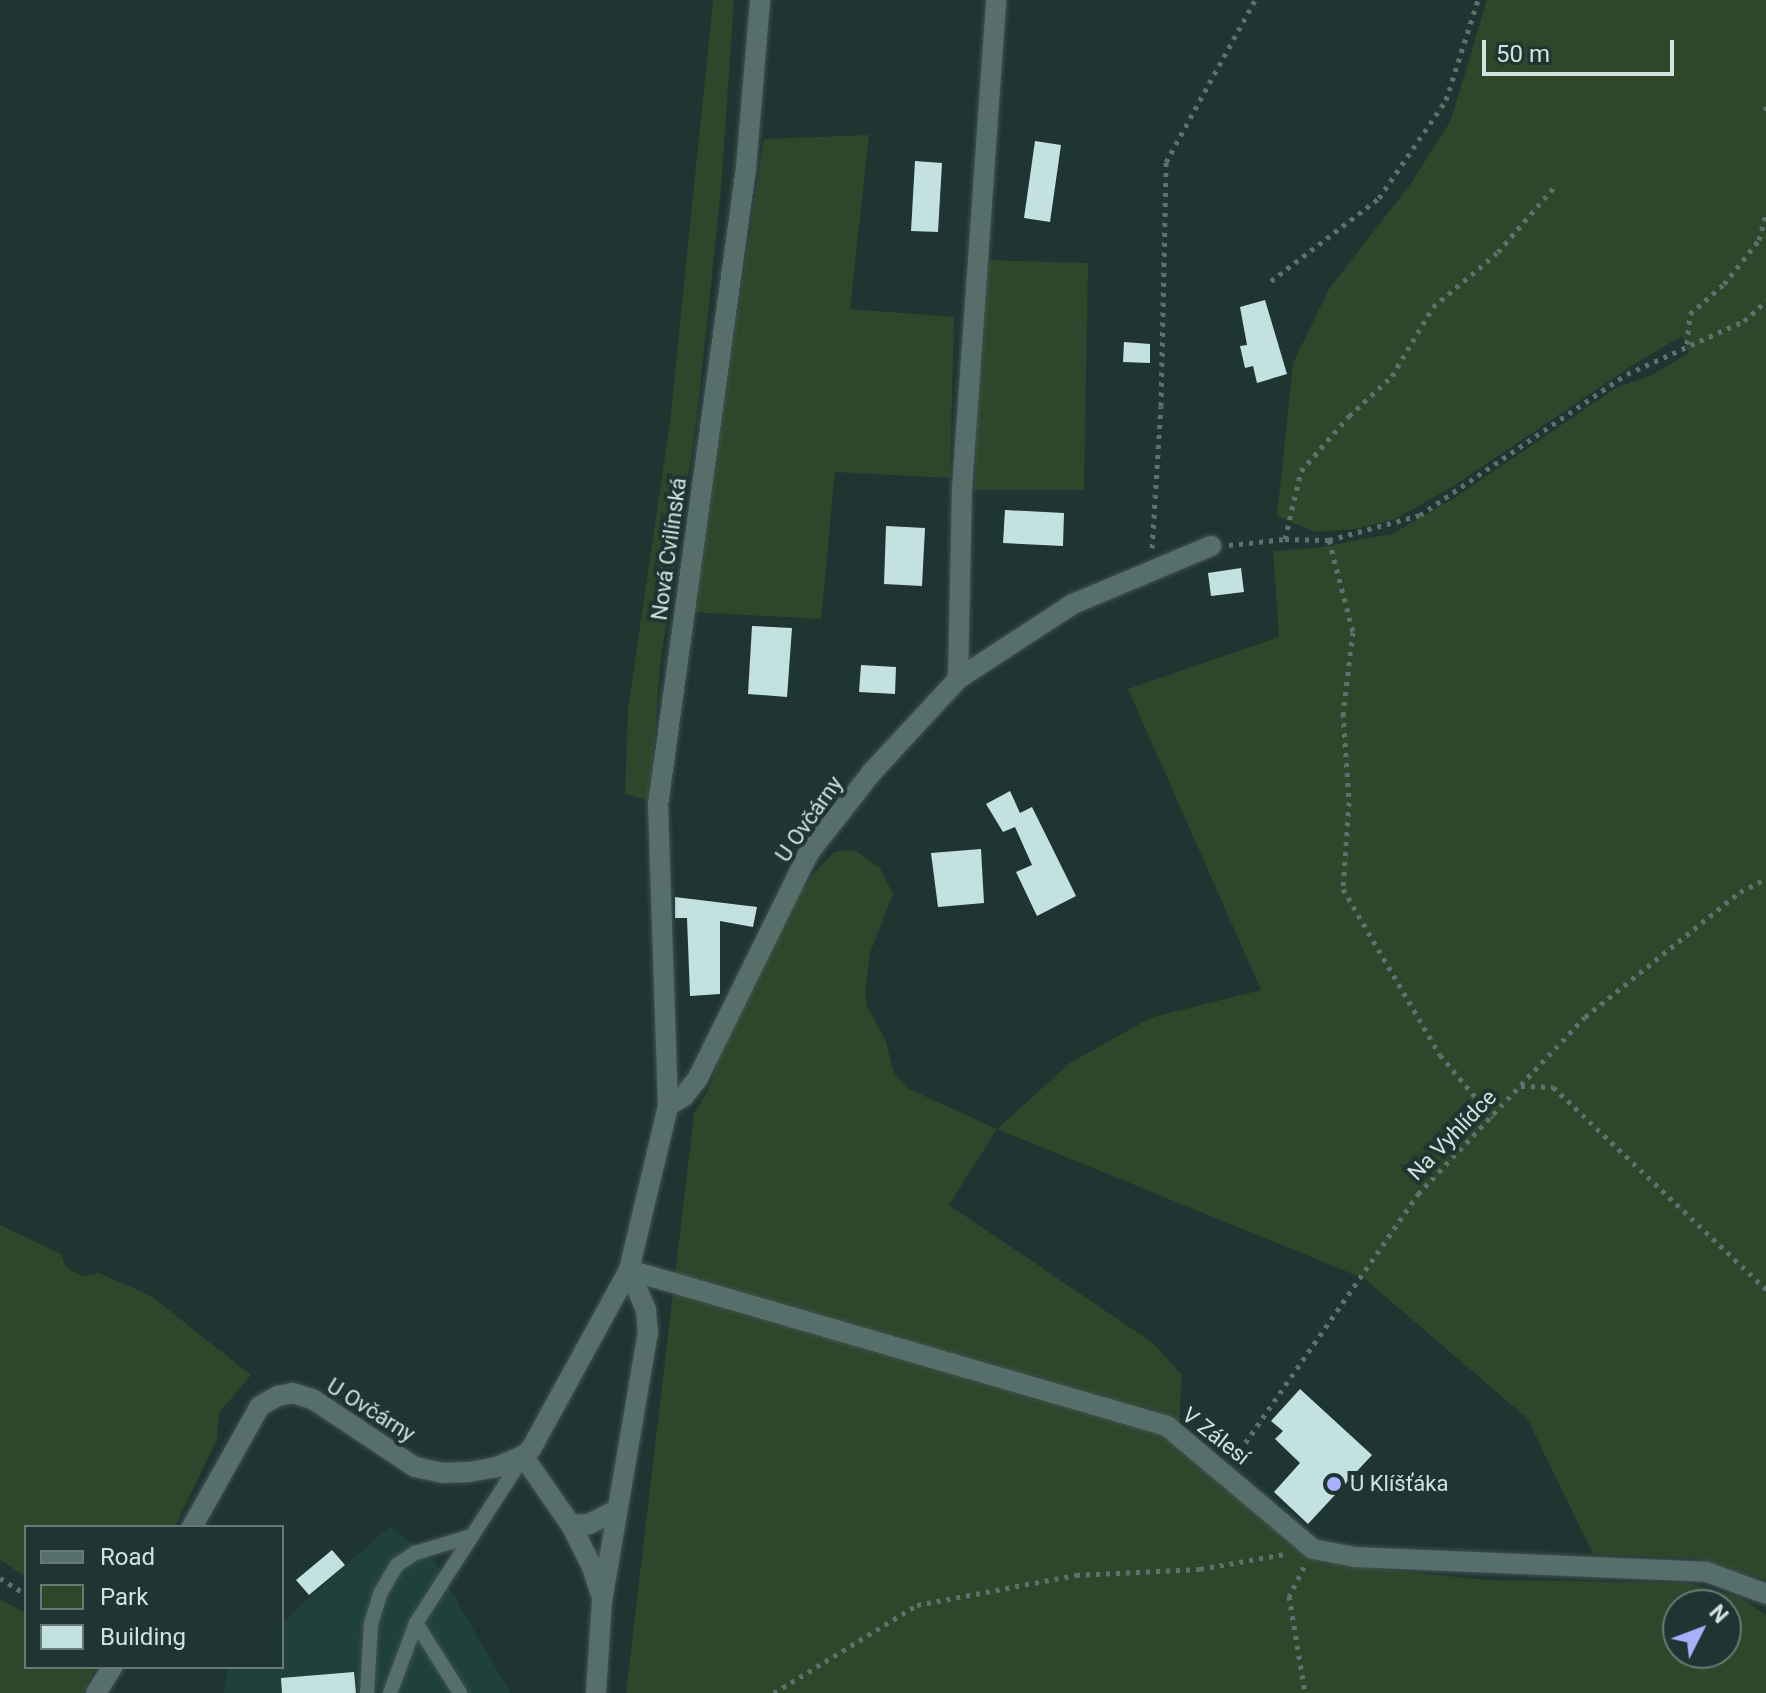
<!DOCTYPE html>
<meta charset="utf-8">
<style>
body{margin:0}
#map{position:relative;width:1766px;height:1693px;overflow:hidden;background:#1e3531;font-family:Roboto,sans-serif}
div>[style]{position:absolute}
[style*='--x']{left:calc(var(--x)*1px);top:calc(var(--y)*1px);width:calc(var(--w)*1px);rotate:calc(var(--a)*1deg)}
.built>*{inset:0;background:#20413b}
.green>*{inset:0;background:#2e462a}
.building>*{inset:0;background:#c4e1e2}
.path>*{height:5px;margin-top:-2.5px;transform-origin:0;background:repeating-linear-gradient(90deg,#5d716e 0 4px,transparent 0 10px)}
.roads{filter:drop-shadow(0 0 2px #405350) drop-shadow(0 0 2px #405350)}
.lane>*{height:14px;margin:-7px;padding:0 7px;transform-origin:7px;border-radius:7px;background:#566f6a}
.street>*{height:20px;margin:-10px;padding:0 10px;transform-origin:10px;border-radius:10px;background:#566f6a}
.dots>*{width:22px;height:22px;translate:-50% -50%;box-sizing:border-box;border:4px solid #1e3531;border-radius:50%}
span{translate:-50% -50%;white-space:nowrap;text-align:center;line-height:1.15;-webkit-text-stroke:8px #1e3531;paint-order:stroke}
.street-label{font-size:22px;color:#d4e2df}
.poi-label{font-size:22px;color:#d4e2df}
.left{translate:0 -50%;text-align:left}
.legend{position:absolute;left:24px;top:1525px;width:260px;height:144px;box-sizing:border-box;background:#1e3531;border:2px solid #677a77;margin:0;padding:10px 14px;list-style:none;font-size:24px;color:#d4e2df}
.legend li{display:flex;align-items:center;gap:16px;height:40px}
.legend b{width:40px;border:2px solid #677a77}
.north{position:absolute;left:1662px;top:1589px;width:80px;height:80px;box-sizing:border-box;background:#1e3531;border:2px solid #677a77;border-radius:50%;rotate:48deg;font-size:22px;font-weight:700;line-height:32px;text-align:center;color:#d4e2df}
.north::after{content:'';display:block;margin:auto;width:28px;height:36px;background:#a8b0fc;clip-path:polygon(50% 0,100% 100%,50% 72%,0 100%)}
.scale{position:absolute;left:1482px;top:40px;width:192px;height:36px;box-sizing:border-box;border:4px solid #d4e2df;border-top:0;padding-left:10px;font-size:24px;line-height:28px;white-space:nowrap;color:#d4e2df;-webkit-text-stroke:6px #1e3531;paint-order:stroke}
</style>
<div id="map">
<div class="built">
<div style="clip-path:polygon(390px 1526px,434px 1561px,510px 1693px,224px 1693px,228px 1671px,232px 1667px,282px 1667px,282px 1622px)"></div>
</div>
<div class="green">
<div style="clip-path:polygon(713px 0,734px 0,721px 189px,697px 418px,660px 666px,650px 801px,625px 794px,628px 709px,670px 422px)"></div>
<div style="clip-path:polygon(evenodd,1487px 0,1766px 0,1766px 1580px,1697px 1558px,1593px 1554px,1527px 1418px,1365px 1279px,997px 1129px,949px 1205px,1153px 1343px,1182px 1375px,1178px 1441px,1320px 1563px,1488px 1580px,1688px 1583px,1740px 1597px,1766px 1615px,1766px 1693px,626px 1693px,694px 1114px,712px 1082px,721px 1043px,793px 902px,816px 871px,833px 853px,845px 850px,856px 851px,880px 868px,893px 894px,870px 953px,865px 994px,867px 1006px,885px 1039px,894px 1073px,909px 1089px,997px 1129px,1070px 1063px,1150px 1018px,1261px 990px,1128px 689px,1279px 637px,1273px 551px,1316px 548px,1392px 534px,1456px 497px,1617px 387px,1650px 376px,1689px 353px,1682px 336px,1633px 365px,1449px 489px,1395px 519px,1356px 529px,1316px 532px,1277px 516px,1293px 363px,1329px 289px,1412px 182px,1451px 120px,1487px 0,1678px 1605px,1726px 1605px,1726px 1653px,1678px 1653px,1678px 1605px)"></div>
<div style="clip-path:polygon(869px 135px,850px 309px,954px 317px,950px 478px,835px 472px,821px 619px,692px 612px,764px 139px)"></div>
<div style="clip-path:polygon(984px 260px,1088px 263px,1084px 490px,974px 490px)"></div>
<div style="clip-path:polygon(0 1225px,61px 1254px,64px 1263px,71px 1271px,84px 1276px,99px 1273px,151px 1296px,251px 1375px,219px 1413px,217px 1439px,175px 1527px,26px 1527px,26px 1577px,0 1560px)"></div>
<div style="clip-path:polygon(0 1599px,26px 1613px,26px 1667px,96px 1667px,83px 1693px,0 1693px)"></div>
</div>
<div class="building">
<div style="clip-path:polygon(1035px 141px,1061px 145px,1050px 222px,1024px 218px)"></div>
<div style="clip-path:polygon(915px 161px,942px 163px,938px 232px,911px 231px)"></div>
<div style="clip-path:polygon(1265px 300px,1287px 374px,1257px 383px,1253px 366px,1245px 368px,1240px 346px,1247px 345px,1240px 307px)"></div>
<div style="clip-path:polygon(1124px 342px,1150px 344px,1150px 363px,1123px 362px)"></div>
<div style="clip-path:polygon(1005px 510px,1064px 513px,1063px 546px,1003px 543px)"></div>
<div style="clip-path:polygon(886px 526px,925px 528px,922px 586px,884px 584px)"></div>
<div style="clip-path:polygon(1241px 568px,1244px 592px,1211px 596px,1208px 573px)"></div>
<div style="clip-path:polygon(752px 626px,792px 628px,787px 697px,748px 694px)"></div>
<div style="clip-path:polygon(861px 665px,896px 667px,895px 694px,859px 692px)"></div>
<div style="clip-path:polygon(1010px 791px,1020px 813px,1032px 807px,1076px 896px,1037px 916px,1016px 872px,1032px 865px,1015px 827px,1003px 832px,986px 804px)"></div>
<div style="clip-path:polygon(981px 849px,984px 903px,938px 907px,931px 853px)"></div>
<div style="clip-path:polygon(675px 897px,757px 907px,753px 927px,720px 921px,720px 994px,690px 996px,687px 918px,675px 918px)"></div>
<div style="clip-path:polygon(1300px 1389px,1372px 1455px,1308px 1524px,1274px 1492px,1300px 1463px,1275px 1439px,1283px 1431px,1271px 1421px)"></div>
<div style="clip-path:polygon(332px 1550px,345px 1565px,309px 1595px,296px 1580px)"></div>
<div style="clip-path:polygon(354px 1672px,356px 1693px,282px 1693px,281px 1678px)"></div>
</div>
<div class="path">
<div style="--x:1766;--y:106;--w:7;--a:90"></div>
<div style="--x:1271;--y:281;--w:136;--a:-37.5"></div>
<div style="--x:1379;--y:198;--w:119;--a:-55.6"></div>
<div style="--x:1446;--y:100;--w:105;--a:-72.3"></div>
<div style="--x:1687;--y:344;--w:30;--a:-84"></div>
<div style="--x:1690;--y:314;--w:45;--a:-41.4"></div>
<div style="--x:1724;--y:284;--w:56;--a:-51.5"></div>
<div style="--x:1759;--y:240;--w:27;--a:-75"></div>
<div style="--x:1285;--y:539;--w:70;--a:-76.8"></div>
<div style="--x:1301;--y:471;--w:73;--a:-48.9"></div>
<div style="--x:1349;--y:416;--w:59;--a:-42.9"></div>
<div style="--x:1392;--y:376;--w:80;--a:-59.3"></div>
<div style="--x:1433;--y:307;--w:85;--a:-40.2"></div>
<div style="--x:1498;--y:252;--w:89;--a:-49.1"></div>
<div style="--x:1329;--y:540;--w:95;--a:75.4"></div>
<div style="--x:1353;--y:632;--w:82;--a:97"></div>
<div style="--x:1343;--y:713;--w:89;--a:86.1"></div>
<div style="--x:1349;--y:802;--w:87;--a:93.9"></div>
<div style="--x:1343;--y:889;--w:192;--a:59.7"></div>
<div style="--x:1440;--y:1055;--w:82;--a:49.9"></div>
<div style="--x:1229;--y:545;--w:56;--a:-6.1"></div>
<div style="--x:1285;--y:539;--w:44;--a:1.3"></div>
<div style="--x:1329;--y:540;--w:94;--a:-15.4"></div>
<div style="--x:1420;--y:515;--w:250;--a:-34.3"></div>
<div style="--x:1627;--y:374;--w:128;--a:-24.4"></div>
<div style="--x:1744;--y:321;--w:30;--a:-42"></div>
<div style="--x:1152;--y:548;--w:142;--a:-86.4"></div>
<div style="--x:1161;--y:406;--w:244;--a:-88.8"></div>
<div style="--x:1166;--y:162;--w:185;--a:-61.2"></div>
<div style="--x:1521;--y:1086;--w:32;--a:2"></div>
<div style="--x:1553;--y:1087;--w:294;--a:43.5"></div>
<div style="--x:1234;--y:1459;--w:323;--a:-55.2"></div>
<div style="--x:1418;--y:1194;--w:243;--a:-46.7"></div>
<div style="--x:1585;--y:1017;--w:199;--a:-38.9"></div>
<div style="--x:1740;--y:892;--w:29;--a:-27"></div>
<div style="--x:1304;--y:1567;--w:33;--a:117"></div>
<div style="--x:1289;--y:1596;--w:98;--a:80.6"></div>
<div style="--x:0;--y:1578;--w:31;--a:32"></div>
<div style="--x:774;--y:1693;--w:168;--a:-31.6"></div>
<div style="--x:917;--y:1605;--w:162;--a:-10.7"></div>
<div style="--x:1076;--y:1575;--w:124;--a:-2.8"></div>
<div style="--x:1200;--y:1569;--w:86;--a:-10"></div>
</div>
<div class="roads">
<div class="lane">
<div style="--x:416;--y:1623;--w:83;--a:57.8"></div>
<div style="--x:367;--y:1693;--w:69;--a:-86.7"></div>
<div style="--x:371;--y:1624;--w:31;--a:-73"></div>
<div style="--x:380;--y:1594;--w:34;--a:-60"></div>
<div style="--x:397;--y:1565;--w:22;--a:-34"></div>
<div style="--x:415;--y:1553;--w:55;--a:-16.8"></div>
<div style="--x:390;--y:1693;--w:75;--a:-69.6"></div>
<div style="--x:416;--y:1623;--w:197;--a:-57.2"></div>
</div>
<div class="street">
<div style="--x:958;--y:679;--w:190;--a:-88.8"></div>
<div style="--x:962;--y:489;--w:490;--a:-86"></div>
<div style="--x:668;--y:1106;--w:19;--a:-32"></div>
<div style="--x:684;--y:1096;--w:23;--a:-52"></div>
<div style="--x:698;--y:1078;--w:250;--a:-63.8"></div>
<div style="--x:808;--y:854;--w:104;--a:-52"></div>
<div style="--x:872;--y:772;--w:127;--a:-47.2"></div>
<div style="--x:958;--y:679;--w:137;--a:-33.1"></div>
<div style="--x:1073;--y:604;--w:150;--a:-22.8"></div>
<div style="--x:629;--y:1270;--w:560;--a:16.17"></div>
<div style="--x:1167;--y:1426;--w:191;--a:40.1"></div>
<div style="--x:1313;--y:1549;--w:42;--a:11"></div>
<div style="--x:1354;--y:1557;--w:353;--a:2.4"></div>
<div style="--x:1707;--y:1572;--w:63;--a:20.4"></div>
<div style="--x:523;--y:1456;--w:84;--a:55.2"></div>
<div style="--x:571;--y:1525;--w:47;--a:63.4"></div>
<div style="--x:592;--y:1567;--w:29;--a:72"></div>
<div style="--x:571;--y:1525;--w:18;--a:-3"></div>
<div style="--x:589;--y:1524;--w:30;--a:-27"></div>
<div style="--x:192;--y:1527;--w:139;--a:-60.7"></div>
<div style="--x:260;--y:1406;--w:21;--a:-29"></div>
<div style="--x:278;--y:1396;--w:15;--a:-11"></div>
<div style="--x:293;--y:1393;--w:22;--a:18"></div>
<div style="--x:314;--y:1400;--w:121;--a:33.6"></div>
<div style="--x:415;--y:1467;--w:29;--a:12"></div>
<div style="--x:443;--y:1473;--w:26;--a:-2"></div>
<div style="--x:469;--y:1472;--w:28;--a:-10"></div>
<div style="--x:497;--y:1467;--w:28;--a:-23"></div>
<div style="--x:523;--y:1456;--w:11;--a:-41"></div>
<div style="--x:531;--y:1449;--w:204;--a:-61.3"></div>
<div style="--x:629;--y:1270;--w:169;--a:-76.6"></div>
<div style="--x:668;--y:1106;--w:301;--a:-91.9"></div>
<div style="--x:658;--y:805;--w:643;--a:-82.13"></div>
<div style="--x:746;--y:168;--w:169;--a:-85.2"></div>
<div style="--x:96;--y:1693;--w:31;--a:-58"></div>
<div style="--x:596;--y:1693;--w:92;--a:-86.3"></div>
<div style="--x:602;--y:1601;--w:272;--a:-80.3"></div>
<div style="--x:648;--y:1333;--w:23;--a:-95"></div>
<div style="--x:646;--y:1310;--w:43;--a:-113"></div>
</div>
</div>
<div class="dots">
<div style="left:1334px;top:1484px;background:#a8b0fc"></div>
</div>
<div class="street-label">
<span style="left:669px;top:549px;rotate:-82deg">Nová Cvilínská</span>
<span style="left:809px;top:819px;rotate:-55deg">U Ovčárny</span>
<span style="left:1452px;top:1135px;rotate:-46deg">Na Vyhlídce</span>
<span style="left:371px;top:1410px;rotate:32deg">U Ovčárny</span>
<span style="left:1216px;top:1436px;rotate:38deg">V Zálesí</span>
</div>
<div class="poi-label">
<span class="left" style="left:1350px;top:1484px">U Klíšťáka</span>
</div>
<ul class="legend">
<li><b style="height:10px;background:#566f6a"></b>Road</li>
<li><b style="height:22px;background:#2e462a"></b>Park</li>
<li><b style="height:22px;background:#c4e1e2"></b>Building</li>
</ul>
<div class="north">N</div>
<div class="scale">50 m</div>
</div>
